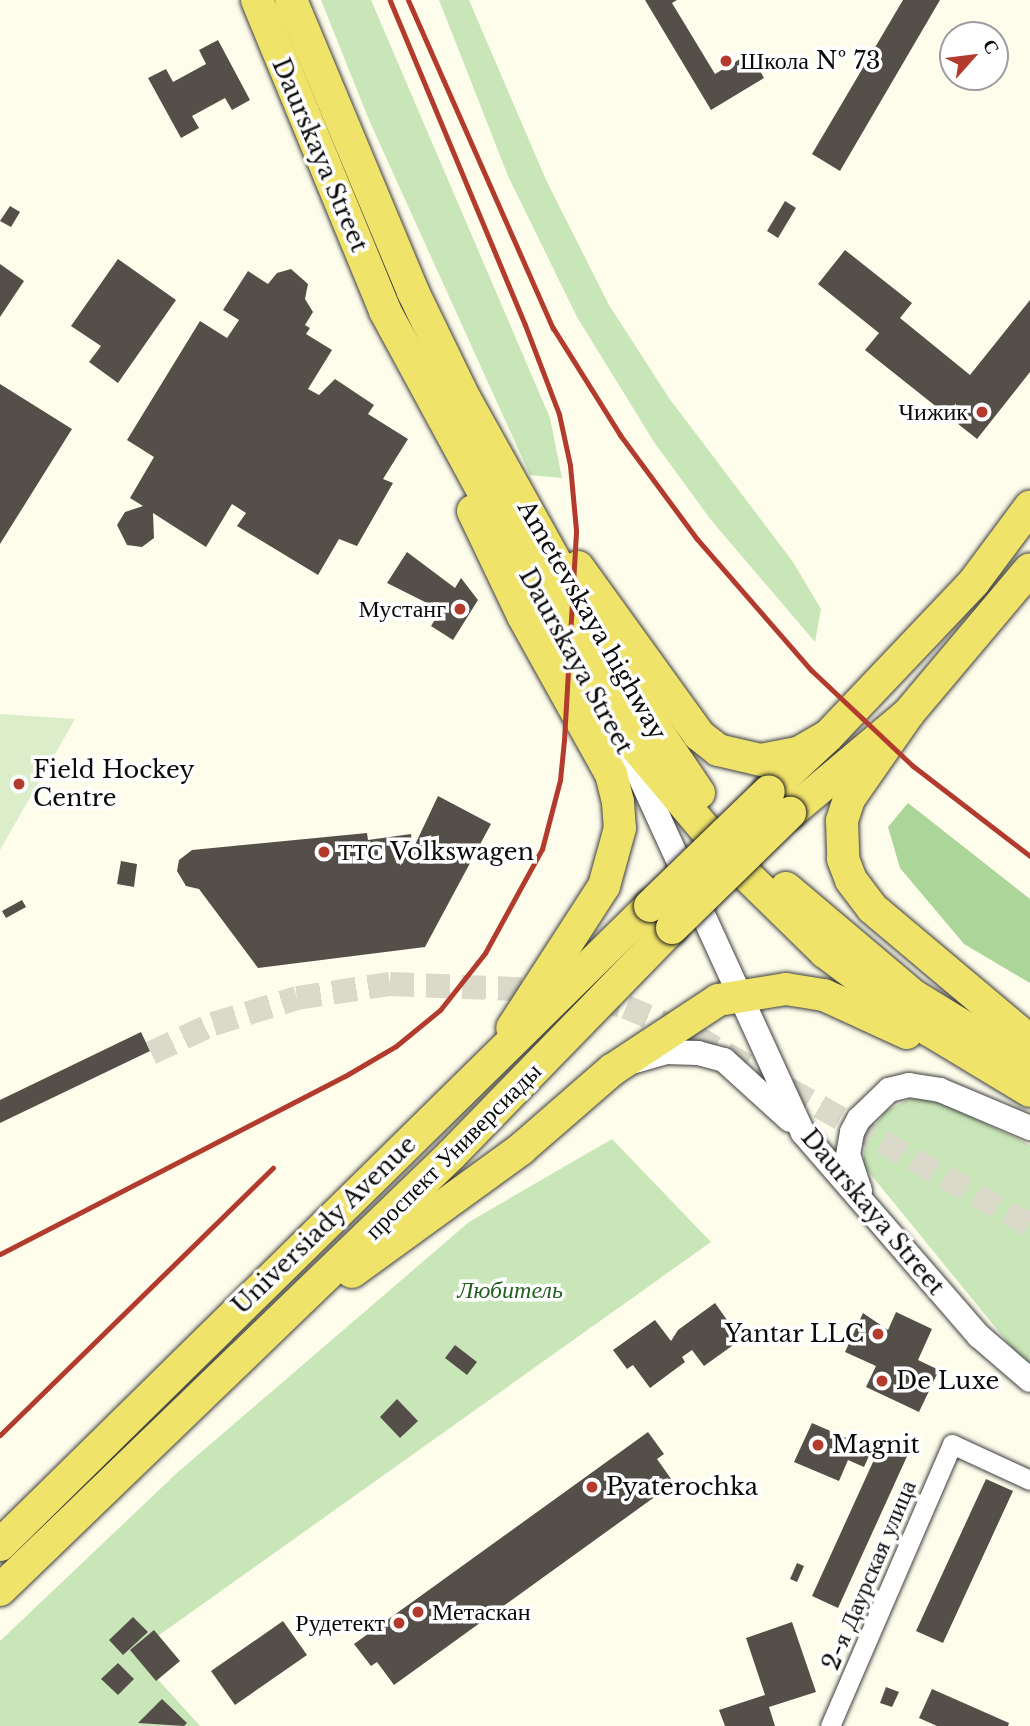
<!DOCTYPE html>
<meta charset="utf-8">
<style>
body{margin:0}
#map{position:relative;width:1030px;height:1726px;overflow:hidden;background:#fefdec;font-family:"Libre Baskerville",serif}
div>[style]{position:absolute}
[style*='--x']{left:calc(var(--x)*1px);top:calc(var(--y)*1px);width:calc(var(--w)*1px);rotate:calc(var(--a)*1deg)}
.green>*{inset:0;background:#c9e6b8}
.forest>*{inset:0;background:#abd599}
.pitch>*{inset:0;background:#dcedc9}
.building>*{inset:0;background:#544f49}
.tertiary-tunnel>*{height:24px;margin-top:-12px;transform-origin:0;background:repeating-linear-gradient(90deg,#dad9ca 0 24px,transparent 0 36px)}
.roads{filter:drop-shadow(0 0 2px #3f3f3f) drop-shadow(0 0 2px #3f3f3f)}
.minor>*{height:19px;margin:-9.5px;padding:0 9.5px;transform-origin:9.5px;border-radius:9.5px;background:#fff}
.tertiary>*{height:24px;margin:-12px;padding:0 12px;transform-origin:12px;border-radius:12px;background:#fff}
.primary>*{height:32px;margin:-16px;padding:0 16px;transform-origin:16px;border-radius:16px;background:#f0e36a}
.rail>*{height:5px;margin:-2.5px;padding:0 2.5px;transform-origin:2.5px;border-radius:2.5px;background:#b23b2d}
.bridges{filter:drop-shadow(0 0 2px #1d1d1d) drop-shadow(0 0 2px #1d1d1d)}
.primary-bridge>*{height:32px;margin:-16px;padding:0 16px;transform-origin:16px;border-radius:16px;background:#f0e36a}
.dots>*{width:19px;height:19px;translate:-50% -50%;box-sizing:border-box;border:4px solid #fff;border-radius:50%}
span{translate:-50% -50%;white-space:nowrap;text-align:center;line-height:1.15;-webkit-text-stroke:7px #fff;paint-order:stroke}
.poi-label{font-size:24px;color:#0c0c0c}
.left{translate:0 -50%;text-align:left}
.right{translate:-100% -50%;text-align:right}
.street-label{font-size:24px;color:#0c0c0c}
.park-label{font-size:24px;color:#255f21;font-style:italic}
.north{position:absolute;left:939px;top:21px;width:70px;height:70px;box-sizing:border-box;background:#fff;border:2px solid #9e9e9e;border-radius:50%;rotate:62deg;font-size:19px;font-weight:700;line-height:28px;text-align:center;color:#0c0c0c}
.north::after{content:'';display:block;margin:auto;width:24px;height:32px;background:#b23b2d;clip-path:polygon(50% 0,100% 100%,50% 72%,0 100%)}
</style>
<div id="map">
<div class="green">
<div style="clip-path:polygon(321px 0,371px 0,550px 418px,562px 478px,530px 475px,369px 120px)"></div>
<div style="clip-path:polygon(439px 0,469px 0,547px 182px,609px 305px,669px 398px,793px 562px,821px 609px,815px 642px,711px 520px,654px 442px,577px 317px,508px 176px)"></div>
<div style="clip-path:polygon(932px 1098px,1030px 1145px,1030px 1363px,1022px 1360px,863px 1165px,866px 1136px,887px 1110px,910px 1099px)"></div>
<div style="clip-path:polygon(612px 1139px,711px 1242px,134px 1653px,200px 1726px,0 1726px,0 1641px,178px 1472px,469px 1222px)"></div>
</div>
<div class="forest">
<div style="clip-path:polygon(908px 803px,1030px 899px,1030px 983px,964px 944px,900px 868px,888px 827px)"></div>
</div>
<div class="pitch">
<div style="clip-path:polygon(0 714px,75px 719px,0 850px)"></div>
</div>
<div class="building">
<div style="clip-path:polygon(645px 0,677px 0,672px 3px,715px 74px,750px 53px,764px 78px,711px 110px)"></div>
<div style="clip-path:polygon(903px 0,940px 0,840px 171px,812px 154px)"></div>
<div style="clip-path:polygon(218px 40px,250px 100px,232px 110px,225px 98px,192px 116px,199px 128px,181px 138px,148px 78px,166px 69px,173px 82px,206px 64px,199px 50px)"></div>
<div style="clip-path:polygon(785px 201px,796px 208px,778px 238px,767px 231px)"></div>
<div style="clip-path:polygon(10px 206px,20px 212px,11px 227px,0 221px)"></div>
<div style="clip-path:polygon(845px 250px,912px 303px,900px 318px,970px 375px,1030px 300px,1030px 372px,977px 439px,865px 350px,879px 333px,818px 284px)"></div>
<div style="clip-path:polygon(118px 259px,176px 300px,118px 383px,89px 362px,101px 346px,71px 326px)"></div>
<div style="clip-path:polygon(0 264px,24px 281px,0 317px)"></div>
<div style="clip-path:polygon(291px 269px,308px 284px,305px 299px,313px 312px,305px 325px,310px 328px,306px 334px,332px 350px,308px 389px,319px 395px,335px 379px,374px 405px,368px 414px,408px 439px,383px 479px,393px 483px,357px 546px,339px 539px,318px 575px,237px 526px,246px 513px,232px 504px,206px 547px,153px 513px,154px 538px,142px 547px,127px 545px,117px 525px,125px 512px,143px 506px,130px 498px,154px 457px,127px 440px,200px 321px,227px 338px,239px 320px,223px 310px,248px 271px,268px 284px,277px 273px)"></div>
<div style="clip-path:polygon(0 384px,72px 429px,0 544px)"></div>
<div style="clip-path:polygon(407px 552px,455px 588px,461px 578px,478px 600px,453px 640px,431px 626px,441px 610px,387px 583px)"></div>
<div style="clip-path:polygon(438px 796px,491px 824px,425px 947px,258px 968px,199px 889px,186px 886px,177px 871px,179px 860px,192px 850px,367px 833px,368px 840px,411px 834px,413px 849px)"></div>
<div style="clip-path:polygon(121px 861px,137px 864px,134px 887px,117px 884px)"></div>
<div style="clip-path:polygon(22px 900px,26px 907px,6px 918px,2px 911px)"></div>
<div style="clip-path:polygon(141px 1032px,150px 1051px,0 1123px,0 1100px)"></div>
<div style="clip-path:polygon(715px 1303px,732px 1327px,740px 1321px,750px 1333px,704px 1366px,692px 1350px,682px 1357px,685px 1362px,650px 1388px,633px 1365px,627px 1369px,613px 1350px,655px 1320px,671px 1341px,678px 1330px)"></div>
<div style="clip-path:polygon(896px 1312px,932px 1329px,918px 1360px,939px 1370px,919px 1412px,866px 1387px,876px 1366px,845px 1352px,863px 1313px,888px 1330px)"></div>
<div style="clip-path:polygon(455px 1345px,477px 1362px,467px 1375px,445px 1358px)"></div>
<div style="clip-path:polygon(397px 1399px,418px 1421px,400px 1438px,380px 1417px)"></div>
<div style="clip-path:polygon(812px 1423px,872px 1449px,864px 1467px,848px 1460px,839px 1481px,794px 1462px)"></div>
<div style="clip-path:polygon(648px 1432px,664px 1454px,657px 1459px,674px 1483px,394px 1685px,377px 1662px,371px 1666px,354px 1644px)"></div>
<div style="clip-path:polygon(883px 1440px,909px 1452px,838px 1608px,812px 1596px)"></div>
<div style="clip-path:polygon(986px 1479px,1013px 1491px,943px 1643px,916px 1631px)"></div>
<div style="clip-path:polygon(797px 1563px,804px 1566px,797px 1582px,790px 1579px)"></div>
<div style="clip-path:polygon(133px 1617px,148px 1632px,123px 1655px,109px 1640px)"></div>
<div style="clip-path:polygon(283px 1621px,307px 1655px,235px 1705px,211px 1671px)"></div>
<div style="clip-path:polygon(792px 1622px,816px 1692px,769px 1707px,775px 1726px,725px 1726px,719px 1710px,765px 1695px,746px 1638px)"></div>
<div style="clip-path:polygon(154px 1630px,180px 1661px,156px 1681px,130px 1650px)"></div>
<div style="clip-path:polygon(118px 1663px,134px 1679px,118px 1695px,101px 1679px)"></div>
<div style="clip-path:polygon(886px 1687px,899px 1692px,892px 1707px,880px 1703px)"></div>
<div style="clip-path:polygon(932px 1689px,1009px 1723px,1008px 1726px,937px 1726px,919px 1718px)"></div>
<div style="clip-path:polygon(162px 1699px,187px 1723px,184px 1726px,138px 1723px)"></div>
</div>
<div class="tertiary-tunnel">
<div style="--x:151;--y:1053;--w:68;--a:-25.1"></div>
<div style="--x:213;--y:1024;--w:88;--a:-17.2"></div>
<div style="--x:297;--y:998;--w:94;--a:-8.6"></div>
<div style="--x:390;--y:984;--w:172;--a:2.3"></div>
<div style="--x:562;--y:991;--w:66;--a:14"></div>
<div style="--x:626;--y:1007;--w:74;--a:23.1"></div>
<div style="--x:694;--y:1036;--w:386;--a:29.4"></div>
</div>
<div class="roads">
<div class="minor">
<div style="--x:830;--y:1726;--w:307;--a:-66.6"></div>
<div style="--x:952;--y:1444;--w:86;--a:24.8"></div>
</div>
<div class="tertiary">
<div style="--x:624;--y:742;--w:430;--a:65.4"></div>
<div style="--x:803;--y:1133;--w:269;--a:49.1"></div>
<div style="--x:979;--y:1336;--w:67;--a:40.8"></div>
<div style="--x:635;--y:1061;--w:32;--a:-16"></div>
<div style="--x:666;--y:1052;--w:32;--a:2"></div>
<div style="--x:698;--y:1053;--w:27;--a:15"></div>
<div style="--x:724;--y:1060;--w:89;--a:42.3"></div>
<div style="--x:860;--y:1191;--w:38;--a:-108"></div>
<div style="--x:848;--y:1155;--w:23;--a:-80"></div>
<div style="--x:852;--y:1132;--w:15;--a:-62"></div>
<div style="--x:859;--y:1119;--w:42;--a:-44"></div>
<div style="--x:889;--y:1090;--w:21;--a:-14"></div>
<div style="--x:909;--y:1085;--w:31;--a:9"></div>
<div style="--x:940;--y:1090;--w:98;--a:22.9"></div>
</div>
<div class="primary">
<div style="--x:257;--y:0;--w:336;--a:67.6"></div>
<div style="--x:385;--y:311;--w:294;--a:61.5"></div>
<div style="--x:525;--y:569;--w:178;--a:59.5"></div>
<div style="--x:615;--y:722;--w:180;--a:50"></div>
<div style="--x:731;--y:860;--w:132;--a:44.4"></div>
<div style="--x:825;--y:952;--w:130;--a:36.9"></div>
<div style="--x:929;--y:1030;--w:118;--a:31.1"></div>
<div style="--x:291;--y:0;--w:316;--a:67.3"></div>
<div style="--x:413;--y:292;--w:117;--a:64.1"></div>
<div style="--x:464;--y:397;--w:309;--a:60.9"></div>
<div style="--x:614;--y:667;--w:152;--a:56"></div>
<div style="--x:473;--y:511;--w:116;--a:64.5"></div>
<div style="--x:523;--y:616;--w:181;--a:60.9"></div>
<div style="--x:611;--y:774;--w:29;--a:76"></div>
<div style="--x:618;--y:802;--w:26;--a:86"></div>
<div style="--x:620;--y:828;--w:60;--a:105.4"></div>
<div style="--x:604;--y:886;--w:169;--a:122.9"></div>
<div style="--x:578;--y:567;--w:207;--a:54.2"></div>
<div style="--x:699;--y:735;--w:24;--a:38"></div>
<div style="--x:718;--y:750;--w:44;--a:13.1"></div>
<div style="--x:761;--y:760;--w:38;--a:-11"></div>
<div style="--x:798;--y:753;--w:34;--a:-30"></div>
<div style="--x:908;--y:714;--w:103;--a:124.8"></div>
<div style="--x:849;--y:799;--w:23;--a:108"></div>
<div style="--x:842;--y:821;--w:38;--a:88"></div>
<div style="--x:843;--y:859;--w:22;--a:69"></div>
<div style="--x:851;--y:880;--w:35;--a:53"></div>
<div style="--x:872;--y:908;--w:207;--a:40.1"></div>
<div style="--x:769;--y:791;--w:81;--a:-43"></div>
<div style="--x:828;--y:736;--w:212;--a:-46.5"></div>
<div style="--x:974;--y:582;--w:94;--a:-53.3"></div>
<div style="--x:790;--y:813;--w:154;--a:-40"></div>
<div style="--x:908;--y:714;--w:189;--a:-49.9"></div>
<div style="--x:786;--y:888;--w:167;--a:40.2"></div>
<div style="--x:914;--y:996;--w:136;--a:31.5"></div>
<div style="--x:352;--y:1272;--w:209;--a:-36"></div>
<div style="--x:521;--y:1149;--w:121;--a:-41"></div>
<div style="--x:612;--y:1070;--w:127;--a:-33.4"></div>
<div style="--x:718;--y:1000;--w:69;--a:-9.2"></div>
<div style="--x:786;--y:989;--w:38;--a:9"></div>
<div style="--x:824;--y:995;--w:91;--a:24.6"></div>
<div style="--x:0;--y:1545;--w:911;--a:-44.51"></div>
<div style="--x:0;--y:1590;--w:627;--a:-43.97"></div>
<div style="--x:451;--y:1155;--w:317;--a:-45.8"></div>
</div>
</div>
<div class="rail">
<div style="--x:408;--y:0;--w:359;--a:66.2"></div>
<div style="--x:553;--y:328;--w:126;--a:57.9"></div>
<div style="--x:620;--y:435;--w:129;--a:53.5"></div>
<div style="--x:697;--y:539;--w:174;--a:49"></div>
<div style="--x:811;--y:670;--w:140;--a:43.3"></div>
<div style="--x:913;--y:766;--w:148;--a:37.6"></div>
<div style="--x:0;--y:1254;--w:388;--a:-27.3"></div>
<div style="--x:345;--y:1076;--w:59;--a:-30.5"></div>
<div style="--x:396;--y:1046;--w:57;--a:-39.3"></div>
<div style="--x:440;--y:1010;--w:73;--a:-51.7"></div>
<div style="--x:485;--y:953;--w:119;--a:-61.3"></div>
<div style="--x:542;--y:849;--w:71;--a:-75.4"></div>
<div style="--x:560;--y:780;--w:40;--a:-84.3"></div>
<div style="--x:564;--y:740;--w:210;--a:-86.7"></div>
<div style="--x:576;--y:530;--w:65;--a:-95.3"></div>
<div style="--x:570;--y:465;--w:52;--a:-102.2"></div>
<div style="--x:559;--y:414;--w:95;--a:-110.9"></div>
<div style="--x:525;--y:325;--w:352;--a:-112.6"></div>
<div style="--x:0;--y:1435;--w:382;--a:-44.4"></div>
</div>
<div class="bridges">
<div class="primary-bridge">
<div style="--x:650;--y:906;--w:165;--a:-44"></div>
<div style="--x:672;--y:928;--w:165;--a:-44.3"></div>
</div>
</div>
<div class="dots">
<div style="left:726px;top:61px;background:#b23b2d"></div>
<div style="left:982px;top:412px;background:#b23b2d"></div>
<div style="left:460px;top:609px;background:#b23b2d"></div>
<div style="left:19px;top:784px;background:#b23b2d"></div>
<div style="left:324px;top:852px;background:#b23b2d"></div>
<div style="left:878px;top:1334px;background:#b23b2d"></div>
<div style="left:882px;top:1381px;background:#b23b2d"></div>
<div style="left:818px;top:1445px;background:#b23b2d"></div>
<div style="left:592px;top:1487px;background:#b23b2d"></div>
<div style="left:418px;top:1612px;background:#b23b2d"></div>
<div style="left:399px;top:1623px;background:#b23b2d"></div>
</div>
<div class="poi-label">
<span class="left" style="left:740px;top:61px">Школа № 73</span>
<span class="right" style="left:968px;top:412px">Чижик</span>
<span class="right" style="left:446px;top:609px">Мустанг</span>
<span class="left" style="left:33px;top:784px">Field Hockey<br>Centre</span>
<span class="left" style="left:338px;top:852px">ТТС Volkswagen</span>
<span class="right" style="left:864px;top:1334px">Yantar LLC</span>
<span class="left" style="left:896px;top:1381px">De Luxe</span>
<span class="left" style="left:832px;top:1445px">Magnit</span>
<span class="left" style="left:606px;top:1487px">Pyaterochka</span>
<span class="left" style="left:432px;top:1612px">Метаскан</span>
<span class="right" style="left:385px;top:1623px">Рудетект</span>
</div>
<div class="street-label">
<span style="left:320px;top:155px;rotate:67deg">Daurskaya Street</span>
<span style="left:592px;top:620px;rotate:60deg">Ametevskaya highway</span>
<span style="left:576px;top:661px;rotate:61deg">Daurskaya Street</span>
<span style="left:453px;top:1151px;rotate:-45deg">проспект Универсиады</span>
<span style="left:873px;top:1212px;rotate:50deg">Daurskaya Street</span>
<span style="left:324px;top:1225px;rotate:-44deg">Universiady Avenue</span>
<span style="left:869px;top:1575px;rotate:-67deg">2-я Даурская улица</span>
</div>
<div class="park-label">
<span style="left:510px;top:1290px">Любитель</span>
</div>
<div class="north">С</div>
</div>
